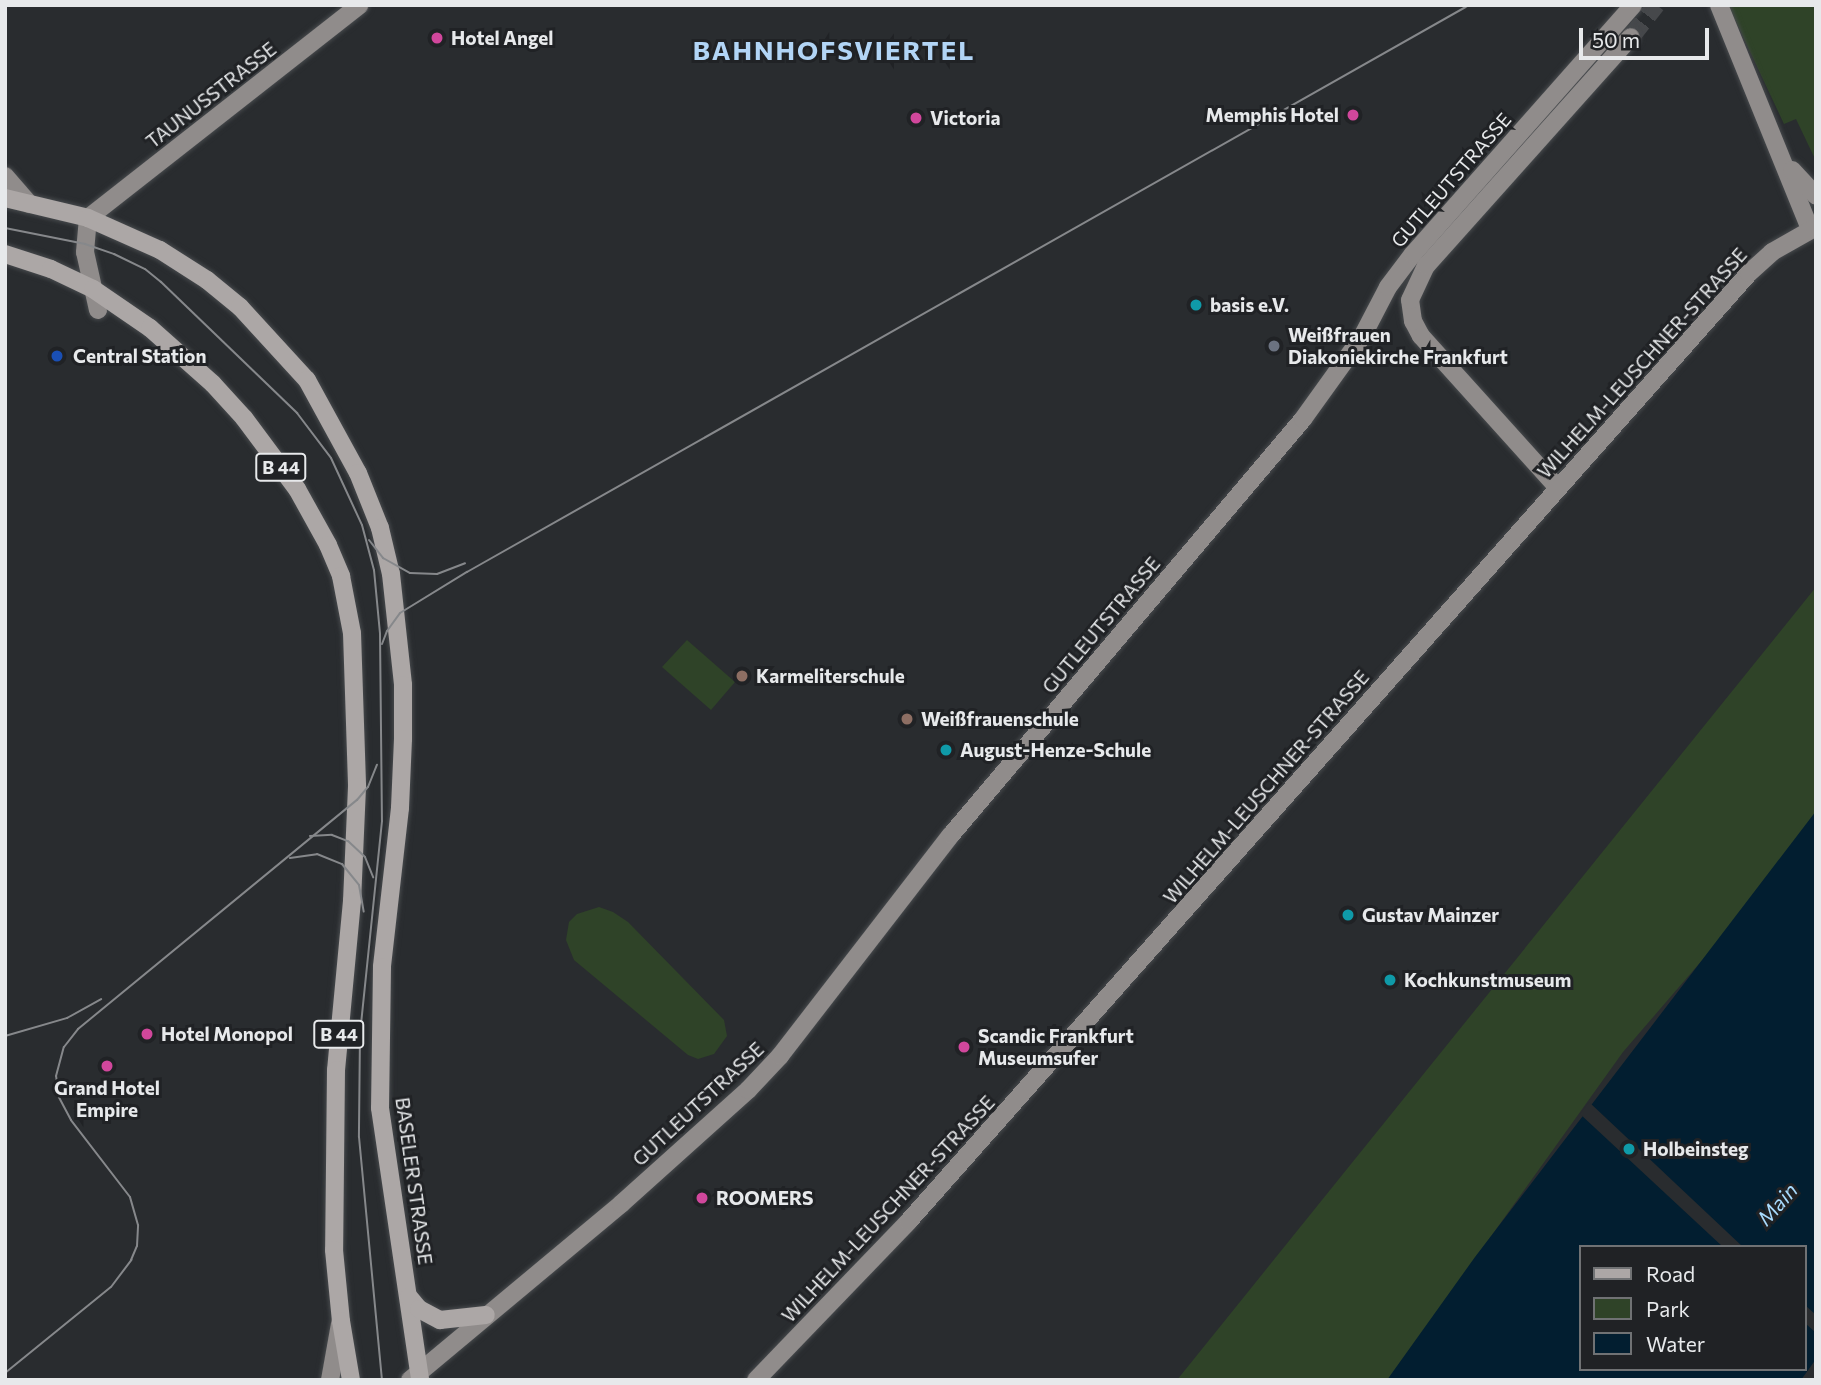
<!DOCTYPE html>
<meta charset="utf-8">
<style>
body{margin:0}
#map{position:relative;width:1821px;height:1385px;overflow:hidden;background:#292c2f;font-family:Commissioner,sans-serif}
div>[style]{position:absolute}
[style*='--x']{left:calc(var(--x)*1px);top:calc(var(--y)*1px);width:calc(var(--w)*1px);rotate:calc(var(--a)*1deg)}
.green>*{inset:0;background:#2f4328}
.water>*{inset:0;background:#021e30}
.pier>*{inset:0;background:#292c2f}
.secondary-tunnel>*{height:18px;margin-top:-9px;transform-origin:0;background:repeating-linear-gradient(90deg,#46484b 0 18px,transparent 0 27px)}
.roads{filter:drop-shadow(0 0 2px #474a4d) drop-shadow(0 0 2px #474a4d)}
.secondary>*{height:18px;margin:-9px;padding:0 9px;transform-origin:9px;border-radius:9px;background:#908c8b}
.primary>*{height:18px;margin:-9px;padding:0 9px;transform-origin:9px;border-radius:9px;background:#aca7a6}
.tram>*{height:2px;margin:-1px;padding:0 1px;transform-origin:1px;border-radius:1px;background:#86888b}
.dots>*{width:19px;height:19px;translate:-50% -50%;box-sizing:border-box;border:4px solid #202225;border-radius:50%}
span{translate:-50% -50%;white-space:nowrap;text-align:center;line-height:1.15;-webkit-text-stroke:6px #202225;paint-order:stroke}
.shield-label span{padding:2px 5px;background:#202225;border:2px solid;border-radius:5px;-webkit-text-stroke-width:0}
.shield-label{font-size:18px;color:#e7e9eb;font-weight:700}
.poi-label{font-size:19px;color:#e7e9eb;font-weight:700}
.left{translate:0 -50%;text-align:left}
.right{translate:-100% -50%;text-align:right}
.street-label{font-size:19px;color:#e7e9eb}
.water-label{font-size:21px;color:#a8dbfe;font-style:italic}
.district-label{font-size:26px;color:#b2d5f6;font-weight:700;letter-spacing:2px}
.frame{position:absolute;inset:0;border:7px solid #e7e9eb;pointer-events:none}
.legend{position:absolute;left:1579px;top:1245px;width:228px;height:126px;box-sizing:border-box;background:#202225;border:2px solid #707274;margin:0;padding:9px 12px;list-style:none;font-size:21px;color:#e7e9eb}
.legend li{display:flex;align-items:center;gap:14px;height:35px}
.legend b{width:35px;border:2px solid #707274}
.scale{position:absolute;left:1579px;top:28px;width:130px;height:32px;box-sizing:border-box;border:4px solid #e7e9eb;border-top:0;padding-left:9px;font-size:21px;line-height:24px;white-space:nowrap;color:#e7e9eb;-webkit-text-stroke:5px #202225;paint-order:stroke}
</style>
<div id="map">
<div class="green">
<div style="clip-path:polygon(1728px 5px,1816px 5px,1816px 161px,1796px 119px,1784px 124px)"></div>
<div style="clip-path:polygon(1816px 587px,1816px 828px,1623px 1052px,1388px 1380px,1177px 1380px)"></div>
<div style="clip-path:polygon(687px 640px,735px 682px,711px 710px,662px 667px)"></div>
<div style="clip-path:polygon(599px 907px,613px 912px,628px 922px,724px 1020px,727px 1036px,714px 1054px,698px 1059px,688px 1055px,574px 960px,566px 940px,569px 922px,577px 914px)"></div>
</div>
<div class="water">
<div style="clip-path:polygon(evenodd,1816px 811px,1816px 1359px,1801px 1380px,1387px 1380px,1475px 1257px,1816px 811px,1581px 1247px,1805px 1247px,1805px 1369px,1581px 1369px,1581px 1247px)"></div>
</div>
<div class="pier">
<div style="clip-path:polygon(1589px 1102px,1743px 1247px,1723px 1247px,1580px 1114px)"></div>
<div style="clip-path:polygon(1805px 1305px,1816px 1315px,1816px 1333px,1805px 1323px)"></div>
</div>
<div class="secondary-tunnel">
<div style="--x:1631;--y:37;--w:41;--a:-52"></div>
</div>
<div class="roads">
<div class="secondary">
<div style="--x:1719;--y:5;--w:242;--a:67.9"></div>
<div style="--x:1792;--y:170;--w:35;--a:47"></div>
<div style="--x:5;--y:176;--w:37;--a:49"></div>
<div style="--x:98;--y:310;--w:59;--a:-102.6"></div>
<div style="--x:85;--y:252;--w:34;--a:-85"></div>
<div style="--x:88;--y:218;--w:345;--a:-38.1"></div>
<div style="--x:1558;--y:488;--w:205;--a:-132"></div>
<div style="--x:1421;--y:336;--w:17;--a:-118"></div>
<div style="--x:1413;--y:321;--w:21;--a:-98"></div>
<div style="--x:1410;--y:300;--w:38;--a:-65"></div>
<div style="--x:1426;--y:266;--w:307;--a:-48.2"></div>
<div style="--x:330;--y:1380;--w:57;--a:-79.9"></div>
<div style="--x:410;--y:1380;--w:275;--a:-39.8"></div>
<div style="--x:621;--y:1204;--w:171;--a:-41.9"></div>
<div style="--x:748;--y:1090;--w:47;--a:-46.7"></div>
<div style="--x:780;--y:1056;--w:279;--a:-52.3"></div>
<div style="--x:951;--y:835;--w:545;--a:-49.76"></div>
<div style="--x:1303;--y:419;--w:101;--a:-54.3"></div>
<div style="--x:1362;--y:337;--w:56;--a:-62.5"></div>
<div style="--x:1388;--y:287;--w:41;--a:-52.9"></div>
<div style="--x:1413;--y:254;--w:332;--a:-48.5"></div>
<div style="--x:756;--y:1380;--w:219;--a:-46.1"></div>
<div style="--x:908;--y:1222;--w:1268;--a:-48.45"></div>
<div style="--x:1749;--y:273;--w:31;--a:-42"></div>
<div style="--x:1772;--y:252;--w:51;--a:-29.6"></div>
</div>
<div class="primary">
<div style="--x:5;--y:198;--w:85;--a:13.5"></div>
<div style="--x:88;--y:218;--w:79;--a:24"></div>
<div style="--x:160;--y:250;--w:56;--a:32.6"></div>
<div style="--x:207;--y:280;--w:43;--a:39.3"></div>
<div style="--x:240;--y:307;--w:99;--a:47.5"></div>
<div style="--x:307;--y:380;--w:106;--a:61.3"></div>
<div style="--x:358;--y:473;--w:59;--a:68.2"></div>
<div style="--x:380;--y:528;--w:47;--a:76.6"></div>
<div style="--x:391;--y:574;--w:112;--a:83.8"></div>
<div style="--x:403;--y:685;--w:54;--a:90"></div>
<div style="--x:403;--y:739;--w:69;--a:92.5"></div>
<div style="--x:400;--y:808;--w:160;--a:96.5"></div>
<div style="--x:382;--y:967;--w:141;--a:90.8"></div>
<div style="--x:380;--y:1108;--w:275;--a:81.6"></div>
<div style="--x:5;--y:254;--w:48;--a:18.1"></div>
<div style="--x:51;--y:269;--w:47;--a:25.5"></div>
<div style="--x:93;--y:289;--w:69;--a:34.4"></div>
<div style="--x:150;--y:328;--w:84;--a:41.6"></div>
<div style="--x:213;--y:384;--w:46;--a:47.6"></div>
<div style="--x:244;--y:418;--w:89;--a:53.3"></div>
<div style="--x:297;--y:489;--w:64;--a:61"></div>
<div style="--x:328;--y:545;--w:34;--a:67"></div>
<div style="--x:341;--y:576;--w:58;--a:79.1"></div>
<div style="--x:352;--y:633;--w:154;--a:88.1"></div>
<div style="--x:357;--y:787;--w:114;--a:92.5"></div>
<div style="--x:352;--y:901;--w:170;--a:95.4"></div>
<div style="--x:336;--y:1070;--w:180;--a:90.6"></div>
<div style="--x:334;--y:1250;--w:71;--a:84.4"></div>
<div style="--x:341;--y:1321;--w:60;--a:80.4"></div>
<div style="--x:409;--y:1297;--w:16;--a:50"></div>
<div style="--x:419;--y:1309;--w:24;--a:28"></div>
<div style="--x:440;--y:1320;--w:46;--a:-6.2"></div>
</div>
</div>
<div class="tram">
<div style="--x:5;--y:228;--w:82;--a:11.3"></div>
<div style="--x:85;--y:244;--w:31;--a:19"></div>
<div style="--x:114;--y:254;--w:34;--a:26"></div>
<div style="--x:145;--y:269;--w:21;--a:39"></div>
<div style="--x:161;--y:282;--w:189;--a:43.9"></div>
<div style="--x:297;--y:413;--w:56;--a:52.9"></div>
<div style="--x:331;--y:458;--w:74;--a:65.2"></div>
<div style="--x:362;--y:525;--w:47;--a:75.1"></div>
<div style="--x:374;--y:570;--w:64;--a:84.6"></div>
<div style="--x:380;--y:634;--w:187;--a:89.4"></div>
<div style="--x:382;--y:821;--w:213;--a:95.9"></div>
<div style="--x:360;--y:1033;--w:104;--a:90.6"></div>
<div style="--x:359;--y:1137;--w:244;--a:84.6"></div>
<div style="--x:369;--y:540;--w:23;--a:52"></div>
<div style="--x:383;--y:558;--w:31;--a:29"></div>
<div style="--x:410;--y:573;--w:27;--a:2"></div>
<div style="--x:437;--y:574;--w:30;--a:-21"></div>
<div style="--x:382;--y:644;--w:14;--a:-69"></div>
<div style="--x:387;--y:631;--w:22;--a:-54"></div>
<div style="--x:400;--y:613;--w:79;--a:-31.5"></div>
<div style="--x:467;--y:572;--w:1151;--a:-29.5"></div>
<div style="--x:310;--y:836;--w:22;--a:-3"></div>
<div style="--x:332;--y:835;--w:17;--a:21"></div>
<div style="--x:348;--y:841;--w:23;--a:43"></div>
<div style="--x:365;--y:857;--w:22;--a:68"></div>
<div style="--x:290;--y:858;--w:27;--a:-8"></div>
<div style="--x:317;--y:854;--w:27;--a:22"></div>
<div style="--x:342;--y:864;--w:27;--a:51"></div>
<div style="--x:359;--y:885;--w:27;--a:80"></div>
<div style="--x:5;--y:1036;--w:65;--a:-16.2"></div>
<div style="--x:67;--y:1018;--w:39;--a:-29"></div>
<div style="--x:5;--y:1373;--w:136;--a:-39.1"></div>
<div style="--x:111;--y:1287;--w:34;--a:-53"></div>
<div style="--x:131;--y:1260;--w:15;--a:-67"></div>
<div style="--x:137;--y:1246;--w:21;--a:-87"></div>
<div style="--x:138;--y:1225;--w:29;--a:-106"></div>
<div style="--x:130;--y:1197;--w:97;--a:-127.5"></div>
<div style="--x:71;--y:1120;--w:26;--a:-118"></div>
<div style="--x:59;--y:1097;--w:21;--a:-98"></div>
<div style="--x:56;--y:1076;--w:30;--a:-75"></div>
<div style="--x:64;--y:1047;--w:23;--a:-52"></div>
<div style="--x:78;--y:1029;--w:361;--a:-39.4"></div>
<div style="--x:357;--y:800;--w:17;--a:-50"></div>
<div style="--x:368;--y:787;--w:24;--a:-68"></div>
</div>
<div class="dots">
<div style="left:437px;top:38px;background:#d1479c"></div>
<div style="left:1353px;top:115px;background:#d1479c"></div>
<div style="left:916px;top:118px;background:#d1479c"></div>
<div style="left:1196px;top:305px;background:#0f9aa8"></div>
<div style="left:1274px;top:346px;background:#6b7280"></div>
<div style="left:57px;top:356px;background:#1a4fb4"></div>
<div style="left:742px;top:676px;background:#8d6e63"></div>
<div style="left:907px;top:719px;background:#8d6e63"></div>
<div style="left:946px;top:750px;background:#0f9aa8"></div>
<div style="left:1348px;top:915px;background:#0f9aa8"></div>
<div style="left:1390px;top:980px;background:#0f9aa8"></div>
<div style="left:147px;top:1034px;background:#d1479c"></div>
<div style="left:964px;top:1047px;background:#d1479c"></div>
<div style="left:107px;top:1066px;background:#d1479c"></div>
<div style="left:1629px;top:1149px;background:#0f9aa8"></div>
<div style="left:702px;top:1198px;background:#d1479c"></div>
</div>
<div class="shield-label">
<span style="left:281px;top:467px">B 44</span>
<span style="left:339px;top:1034px">B 44</span>
</div>
<div class="poi-label">
<span class="left" style="left:451px;top:38px">Hotel Angel</span>
<span class="right" style="left:1339px;top:115px">Memphis Hotel</span>
<span class="left" style="left:930px;top:118px">Victoria</span>
<span class="left" style="left:1210px;top:305px">basis e.V.</span>
<span class="left" style="left:1288px;top:346px">Weißfrauen<br>Diakoniekirche Frankfurt</span>
<span class="left" style="left:73px;top:356px">Central Station</span>
<span class="left" style="left:756px;top:676px">Karmeliterschule</span>
<span class="left" style="left:921px;top:719px">Weißfrauenschule</span>
<span class="left" style="left:960px;top:750px">August-Henze-Schule</span>
<span class="left" style="left:1362px;top:915px">Gustav Mainzer</span>
<span class="left" style="left:1404px;top:980px">Kochkunstmuseum</span>
<span class="left" style="left:161px;top:1034px">Hotel Monopol</span>
<span class="left" style="left:978px;top:1047px">Scandic Frankfurt<br>Museumsufer</span>
<span style="left:107px;top:1099px">Grand Hotel<br>Empire</span>
<span class="left" style="left:1643px;top:1149px">Holbeinsteg</span>
<span class="left" style="left:716px;top:1198px">ROOMERS</span>
</div>
<div class="street-label">
<span style="left:211px;top:95px;rotate:-38deg">TAUNUSSTRASSE</span>
<span style="left:1451px;top:180px;rotate:-49deg">GUTLEUTSTRASSE</span>
<span style="left:1642px;top:363px;rotate:-48deg">WILHELM-LEUSCHNER-STRASSE</span>
<span style="left:1101px;top:625px;rotate:-50deg">GUTLEUTSTRASSE</span>
<span style="left:1266px;top:787px;rotate:-49deg">WILHELM-LEUSCHNER-STRASSE</span>
<span style="left:698px;top:1104px;rotate:-43deg">GUTLEUTSTRASSE</span>
<span style="left:414px;top:1181px;rotate:82deg">BASELER STRASSE</span>
<span style="left:888px;top:1209px;rotate:-47deg">WILHELM-LEUSCHNER-STRASSE</span>
</div>
<div class="water-label">
<span style="left:1777px;top:1204px;rotate:-48deg">Main</span>
</div>
<div class="district-label">
<span style="left:834px;top:50px">BAHNHOFSVIERTEL</span>
</div>
<div class="frame"></div>
<ul class="legend">
<li><b style="height:9px;background:#aca7a6"></b>Road</li>
<li><b style="height:19px;background:#2f4328"></b>Park</li>
<li><b style="height:19px;background:#021e30"></b>Water</li>
</ul>
<div class="scale">50 m</div>
</div>
